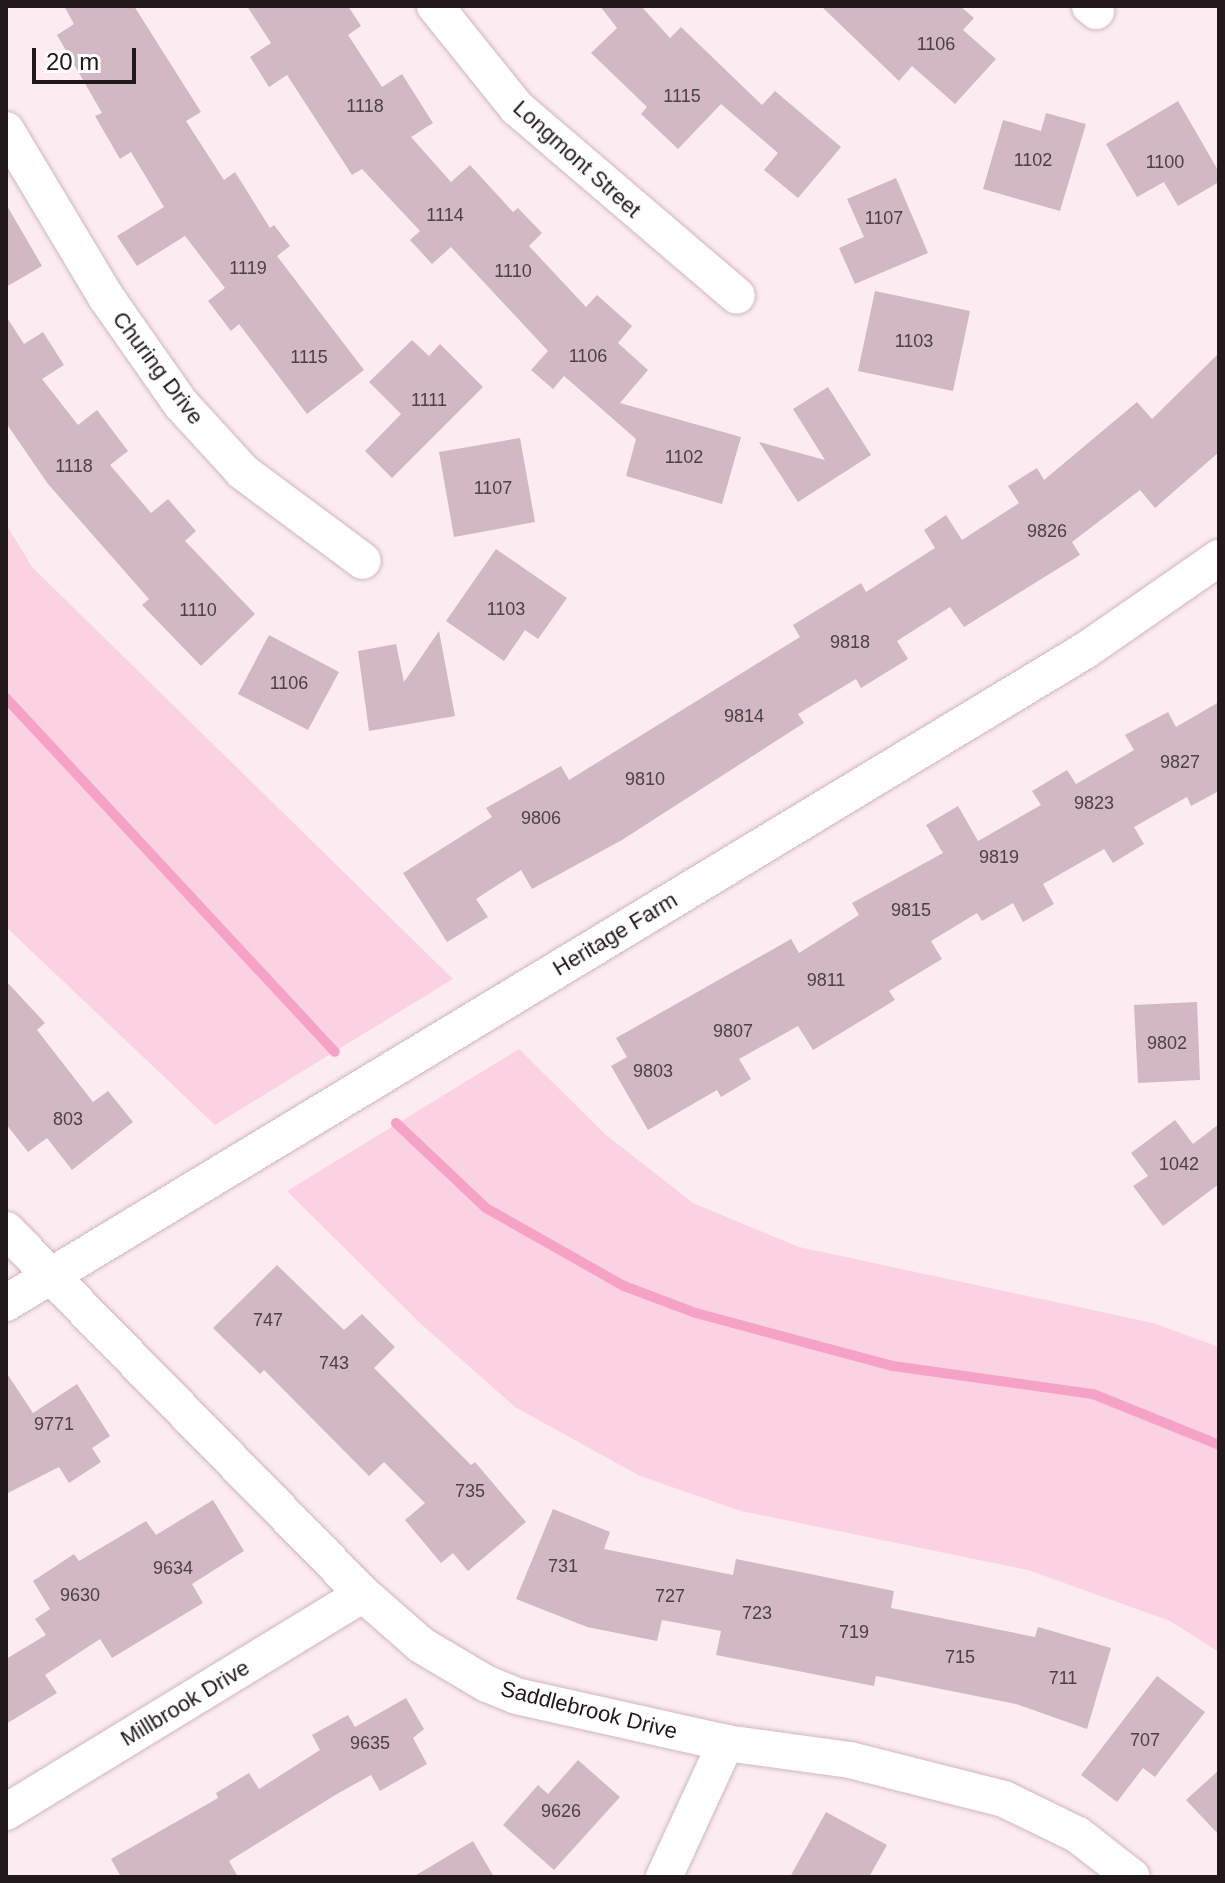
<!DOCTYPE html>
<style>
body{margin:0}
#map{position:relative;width:1225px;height:1883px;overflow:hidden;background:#fcecf2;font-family:Arial,sans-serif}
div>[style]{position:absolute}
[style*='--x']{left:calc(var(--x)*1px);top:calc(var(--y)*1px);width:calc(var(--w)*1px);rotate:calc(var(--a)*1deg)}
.green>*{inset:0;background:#fad2e2}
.stream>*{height:10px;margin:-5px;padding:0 5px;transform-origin:5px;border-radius:5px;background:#f6a2c7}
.building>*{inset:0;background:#d1b8c2}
.roads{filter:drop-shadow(0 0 2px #d0b7c1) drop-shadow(0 0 2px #d0b7c1)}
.minor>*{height:36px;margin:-18px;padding:0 18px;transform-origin:18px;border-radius:18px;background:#fff}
span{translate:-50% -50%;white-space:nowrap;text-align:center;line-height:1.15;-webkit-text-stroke:6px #fff;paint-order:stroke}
.number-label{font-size:18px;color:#4d4046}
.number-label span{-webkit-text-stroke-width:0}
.street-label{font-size:22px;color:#21181c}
.frame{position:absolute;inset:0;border:8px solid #21181c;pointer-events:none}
.scale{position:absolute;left:32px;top:48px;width:104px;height:36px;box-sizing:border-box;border:4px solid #21181c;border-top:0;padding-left:10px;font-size:24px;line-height:28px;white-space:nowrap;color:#21181c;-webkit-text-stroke:6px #fff;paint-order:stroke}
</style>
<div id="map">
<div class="green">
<div style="clip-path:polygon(6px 524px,32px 567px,453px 979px,215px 1125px,6px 927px)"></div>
<div style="clip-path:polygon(519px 1049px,606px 1135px,693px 1203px,799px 1247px,1153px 1323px,1219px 1347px,1219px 1652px,1170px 1621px,1028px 1570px,741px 1511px,640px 1476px,515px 1407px,421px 1324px,287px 1191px)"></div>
</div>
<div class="stream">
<div style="--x:6;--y:698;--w:483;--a:47.1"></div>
<div style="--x:396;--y:1123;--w:124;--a:43.4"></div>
<div style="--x:486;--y:1208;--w:159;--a:29.5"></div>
<div style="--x:624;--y:1286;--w:77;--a:20.6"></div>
<div style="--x:696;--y:1313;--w:204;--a:15.1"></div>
<div style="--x:893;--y:1366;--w:202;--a:8"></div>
<div style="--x:1093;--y:1394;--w:136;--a:22"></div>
</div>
<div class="building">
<div style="clip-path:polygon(64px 6px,134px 6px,201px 112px,186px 121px,224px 180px,235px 172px,270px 228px,274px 225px,290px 246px,277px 256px,364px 370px,307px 414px,239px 324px,231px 331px,208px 301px,225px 288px,185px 236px,137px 266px,117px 236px,164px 207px,131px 152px,120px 159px,95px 116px,102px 113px,57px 35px,74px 24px)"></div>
<div style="clip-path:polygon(247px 6px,348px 6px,361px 26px,348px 35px,382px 87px,402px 74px,433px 123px,411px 137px,451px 182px,470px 165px,513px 212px,518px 208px,542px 233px,529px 246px,586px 307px,597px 295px,632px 326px,618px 343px,648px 370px,620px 403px,741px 437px,722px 504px,626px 476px,636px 439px,564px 376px,553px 389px,531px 370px,548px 351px,451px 247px,432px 264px,410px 240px,420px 231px,362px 169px,352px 175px,287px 75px,269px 87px,250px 57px,271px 43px)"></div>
<div style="clip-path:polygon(600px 6px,641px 6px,670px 38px,681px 27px,762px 105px,775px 91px,841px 147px,798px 198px,764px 170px,778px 153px,721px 104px,678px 149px,641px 114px,647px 107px,591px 53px,617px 28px)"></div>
<div style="clip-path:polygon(821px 6px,960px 6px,974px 18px,963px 30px,996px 59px,955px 104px,912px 66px,899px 81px)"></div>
<div style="clip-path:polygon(1178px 101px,1219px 172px,1219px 182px,1178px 206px,1164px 182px,1137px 197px,1106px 144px)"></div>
<div style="clip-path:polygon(1046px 113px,1086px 124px,1060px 211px,983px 189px,1003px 120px,1041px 131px)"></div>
<div style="clip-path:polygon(896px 178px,928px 253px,855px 284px,839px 248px,864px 237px,847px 199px)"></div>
<div style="clip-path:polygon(6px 204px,42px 266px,6px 287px)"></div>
<div style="clip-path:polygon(875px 291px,970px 311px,953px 391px,858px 371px)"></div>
<div style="clip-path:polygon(6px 316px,24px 344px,43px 332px,64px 365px,42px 379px,78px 425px,97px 410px,128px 451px,110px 465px,151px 513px,168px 499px,196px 531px,185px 541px,255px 614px,201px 666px,142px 605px,149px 599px,48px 484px,6px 423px)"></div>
<div style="clip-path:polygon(412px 340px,429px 356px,440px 344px,483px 387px,392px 478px,365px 451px,401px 414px,369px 382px)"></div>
<div style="clip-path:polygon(1219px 353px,1219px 452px,1155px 508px,1140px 490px,1072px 542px,1080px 555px,964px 627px,950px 607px,897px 641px,908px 659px,861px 688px,856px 679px,798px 714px,804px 723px,622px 840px,532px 889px,521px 870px,476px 899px,488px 917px,447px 942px,403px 873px,492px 817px,486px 808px,561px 766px,569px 780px,800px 637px,793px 625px,861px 583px,866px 592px,935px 548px,924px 530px,946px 515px,962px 540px,1019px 503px,1008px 486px,1037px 468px,1044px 480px,1137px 402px,1152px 419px)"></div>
<div style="clip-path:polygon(828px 387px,871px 455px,798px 502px,759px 442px,825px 460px,793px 409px)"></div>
<div style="clip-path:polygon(520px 438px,535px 522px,454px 537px,439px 452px)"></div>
<div style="clip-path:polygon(496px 549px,567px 598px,538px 639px,525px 630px,504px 661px,446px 621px)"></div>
<div style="clip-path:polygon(439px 631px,455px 716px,369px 731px,358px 651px,396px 644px,404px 682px)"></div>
<div style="clip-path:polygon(269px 635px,339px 672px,308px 730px,238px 694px)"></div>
<div style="clip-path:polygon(1219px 702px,1219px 791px,1191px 806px,1187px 797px,1134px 827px,1144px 844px,1113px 863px,1104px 849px,1043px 884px,1054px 904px,1023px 922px,1013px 903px,982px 921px,977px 913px,931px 941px,942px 959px,889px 991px,895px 1000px,813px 1050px,798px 1026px,739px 1059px,751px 1079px,721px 1097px,717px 1090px,648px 1130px,611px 1066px,627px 1057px,616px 1038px,791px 939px,799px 953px,859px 915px,852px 903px,943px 853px,926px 825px,958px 806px,978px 841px,1041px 805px,1032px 791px,1067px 770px,1076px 784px,1134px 750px,1125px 735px,1168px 712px,1176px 727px)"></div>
<div style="clip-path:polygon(6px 981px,45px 1023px,37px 1030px,93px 1102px,108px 1091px,133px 1122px,72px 1170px,47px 1138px,28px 1152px,6px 1124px)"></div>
<div style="clip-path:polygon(1197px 1002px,1200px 1080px,1138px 1083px,1134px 1005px)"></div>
<div style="clip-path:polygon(1175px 1120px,1193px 1144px,1219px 1124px,1219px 1184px,1163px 1226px,1133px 1186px,1148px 1176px,1131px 1153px)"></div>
<div style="clip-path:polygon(277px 1265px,344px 1330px,362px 1314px,395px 1347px,374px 1368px,471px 1465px,475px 1462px,526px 1522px,468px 1571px,453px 1553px,441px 1563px,405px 1520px,425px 1503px,384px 1462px,369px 1476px,264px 1370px,260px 1374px,213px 1328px)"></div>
<div style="clip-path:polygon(6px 1372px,33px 1413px,77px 1384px,110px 1436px,92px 1448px,101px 1462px,69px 1483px,59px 1467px,6px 1494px)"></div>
<div style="clip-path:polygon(213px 1500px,244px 1551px,192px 1584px,203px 1603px,112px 1658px,100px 1639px,45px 1675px,57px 1693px,6px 1724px,6px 1659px,46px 1635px,35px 1619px,50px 1609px,33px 1581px,74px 1554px,79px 1561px,146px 1521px,156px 1535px)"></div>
<div style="clip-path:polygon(553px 1509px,610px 1532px,604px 1549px,733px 1575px,736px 1559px,894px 1591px,891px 1608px,1035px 1637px,1038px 1627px,1111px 1648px,1087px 1729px,1016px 1704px,876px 1676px,874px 1686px,716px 1655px,721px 1631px,662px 1620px,657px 1641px,587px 1627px,516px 1599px)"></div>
<div style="clip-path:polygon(1157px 1676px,1205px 1712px,1155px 1777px,1143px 1768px,1117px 1802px,1081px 1775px)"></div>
<div style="clip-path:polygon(406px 1698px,424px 1729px,413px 1738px,427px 1764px,380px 1791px,371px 1775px,337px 1794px,229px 1861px,238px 1877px,121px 1877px,111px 1859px,218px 1798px,216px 1793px,249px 1773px,259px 1789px,320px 1750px,312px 1735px,348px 1715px,355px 1727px)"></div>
<div style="clip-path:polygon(578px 1760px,620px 1797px,554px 1870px,503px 1825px,538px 1785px,548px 1794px)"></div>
<div style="clip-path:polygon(1219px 1770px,1219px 1835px,1186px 1800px)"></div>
<div style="clip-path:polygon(826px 1812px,887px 1845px,869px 1877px,790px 1877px)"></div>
<div style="clip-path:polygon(473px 1841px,494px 1877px,413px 1877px)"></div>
</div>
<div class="roads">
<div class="minor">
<div style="--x:435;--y:6;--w:131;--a:51.2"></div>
<div style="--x:517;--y:108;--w:289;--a:40.5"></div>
<div style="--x:1090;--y:6;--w:8;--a:40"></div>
<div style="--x:6;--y:130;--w:195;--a:59.1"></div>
<div style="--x:106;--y:297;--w:131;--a:55"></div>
<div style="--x:181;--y:404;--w:92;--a:47.6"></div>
<div style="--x:243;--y:472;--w:149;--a:36.6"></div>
<div style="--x:6;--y:1230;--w:510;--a:45.56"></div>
<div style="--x:363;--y:1594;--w:77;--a:41.3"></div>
<div style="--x:421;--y:1645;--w:77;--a:30.6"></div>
<div style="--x:487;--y:1684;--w:31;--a:22"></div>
<div style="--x:516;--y:1696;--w:215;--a:12.6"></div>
<div style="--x:726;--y:1743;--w:125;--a:7.8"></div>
<div style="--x:850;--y:1760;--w:159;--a:14.2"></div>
<div style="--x:1004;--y:1799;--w:82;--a:25.9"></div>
<div style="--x:1078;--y:1835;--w:68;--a:37.9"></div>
<div style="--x:6;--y:1303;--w:1262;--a:-31.16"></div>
<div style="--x:1086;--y:650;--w:162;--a:-34.7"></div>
<div style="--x:6;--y:1812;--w:418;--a:-31.4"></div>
<div style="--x:664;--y:1877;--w:148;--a:-65.2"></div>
</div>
</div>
<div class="number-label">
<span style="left:936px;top:44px">1106</span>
<span style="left:682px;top:96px">1115</span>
<span style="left:365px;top:106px">1118</span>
<span style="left:1033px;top:160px">1102</span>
<span style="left:1165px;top:162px">1100</span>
<span style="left:445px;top:215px">1114</span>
<span style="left:884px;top:218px">1107</span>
<span style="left:248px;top:268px">1119</span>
<span style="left:513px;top:271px">1110</span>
<span style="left:914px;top:341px">1103</span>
<span style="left:588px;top:356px">1106</span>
<span style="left:309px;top:357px">1115</span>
<span style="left:429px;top:400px">1111</span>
<span style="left:684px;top:457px">1102</span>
<span style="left:74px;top:466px">1118</span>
<span style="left:493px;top:488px">1107</span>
<span style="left:1047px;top:531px">9826</span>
<span style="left:506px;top:609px">1103</span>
<span style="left:198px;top:610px">1110</span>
<span style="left:850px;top:642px">9818</span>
<span style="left:289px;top:683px">1106</span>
<span style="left:744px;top:716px">9814</span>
<span style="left:1180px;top:762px">9827</span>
<span style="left:645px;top:779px">9810</span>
<span style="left:1094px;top:803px">9823</span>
<span style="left:541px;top:818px">9806</span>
<span style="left:999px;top:857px">9819</span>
<span style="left:911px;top:910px">9815</span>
<span style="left:826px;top:980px">9811</span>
<span style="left:733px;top:1031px">9807</span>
<span style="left:1167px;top:1043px">9802</span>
<span style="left:653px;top:1071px">9803</span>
<span style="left:68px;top:1119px">803</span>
<span style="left:1179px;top:1164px">1042</span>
<span style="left:268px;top:1320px">747</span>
<span style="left:334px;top:1363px">743</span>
<span style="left:54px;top:1424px">9771</span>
<span style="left:470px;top:1491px">735</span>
<span style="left:563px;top:1566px">731</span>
<span style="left:173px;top:1568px">9634</span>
<span style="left:80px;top:1595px">9630</span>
<span style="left:670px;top:1596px">727</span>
<span style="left:757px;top:1613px">723</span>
<span style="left:854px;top:1632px">719</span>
<span style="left:960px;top:1657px">715</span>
<span style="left:1063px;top:1678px">711</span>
<span style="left:1145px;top:1740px">707</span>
<span style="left:370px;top:1743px">9635</span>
<span style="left:561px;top:1811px">9626</span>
</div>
<div class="street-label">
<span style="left:577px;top:159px;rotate:42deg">Longmont Street</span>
<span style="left:158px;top:368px;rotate:53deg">Churing Drive</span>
<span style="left:615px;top:934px;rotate:-31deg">Heritage Farm</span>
<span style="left:185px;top:1703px;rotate:-31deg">Millbrook Drive</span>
<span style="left:589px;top:1710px;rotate:14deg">Saddlebrook Drive</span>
</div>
<div class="frame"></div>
<div class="scale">20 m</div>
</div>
